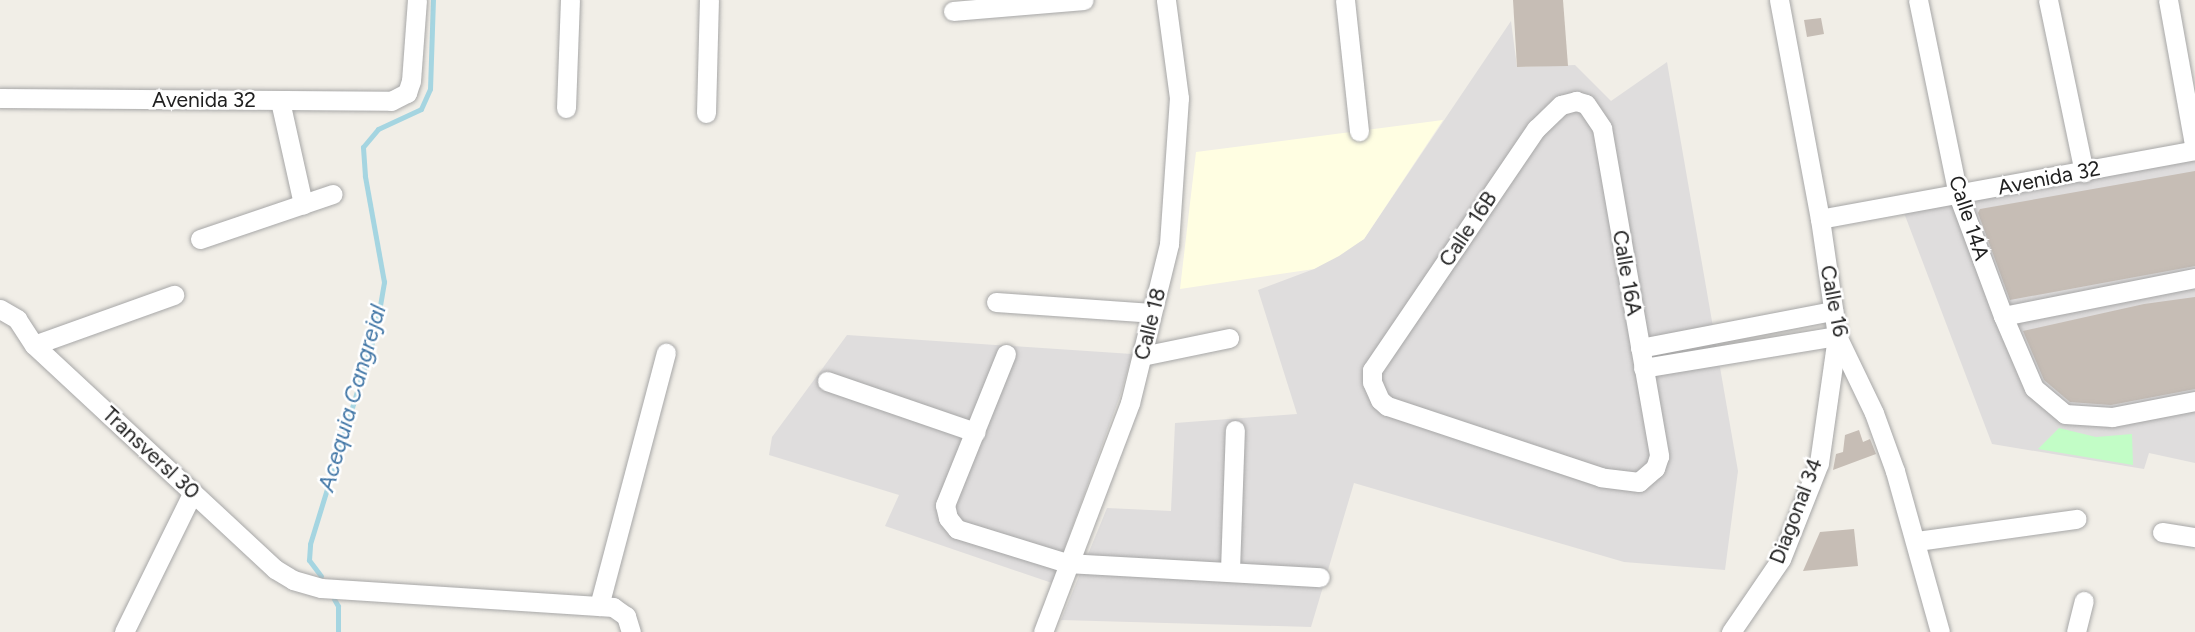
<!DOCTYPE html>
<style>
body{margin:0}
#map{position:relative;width:2195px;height:632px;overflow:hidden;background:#f1eee7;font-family:Figtree,sans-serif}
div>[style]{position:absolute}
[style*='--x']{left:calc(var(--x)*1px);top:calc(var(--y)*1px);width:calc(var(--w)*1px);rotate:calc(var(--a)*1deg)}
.residential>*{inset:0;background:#dfdddd}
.education>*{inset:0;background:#fffee2}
.park>*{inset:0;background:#c2fdc6}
.stream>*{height:5px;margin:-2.5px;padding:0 2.5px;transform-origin:2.5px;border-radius:2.5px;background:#a5d5e1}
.building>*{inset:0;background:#c6bdb5}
.roads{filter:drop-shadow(0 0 2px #a7a7a7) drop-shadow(0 0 2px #a7a7a7)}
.minor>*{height:19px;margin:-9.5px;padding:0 9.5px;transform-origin:9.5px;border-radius:9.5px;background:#fff}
span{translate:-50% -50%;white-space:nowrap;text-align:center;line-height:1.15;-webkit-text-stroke:5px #fff;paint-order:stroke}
.street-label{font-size:21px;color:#202020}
.water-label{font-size:23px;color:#4176a6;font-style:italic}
</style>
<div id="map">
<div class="residential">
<div style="clip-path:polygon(1511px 21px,1517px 67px,1575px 65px,1611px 101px,1667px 62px,1738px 471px,1725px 570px,1624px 562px,1354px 483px,1311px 627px,1061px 620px,1107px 508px,1171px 511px,1175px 423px,1297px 414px,1258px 290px,1314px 269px,1364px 239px)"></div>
<div style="clip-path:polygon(2195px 149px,2195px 463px,2149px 453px,2144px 469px,1992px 444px,1901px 205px)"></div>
<div style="clip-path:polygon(847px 335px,1132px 354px,1121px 393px,1052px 583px,885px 526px,899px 495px,769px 455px,772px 437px)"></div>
</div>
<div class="education">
<div style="clip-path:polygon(1443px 120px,1364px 239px,1339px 256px,1314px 269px,1180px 289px,1196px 152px)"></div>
</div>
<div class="park">
<div style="clip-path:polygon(2059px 428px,2096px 437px,2132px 434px,2133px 465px,2038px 449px)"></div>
</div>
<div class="stream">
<div style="--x:321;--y:576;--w:20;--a:-127"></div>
<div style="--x:309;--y:560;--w:16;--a:-86"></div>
<div style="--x:310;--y:544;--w:225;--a:-72.9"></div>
<div style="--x:376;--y:329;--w:48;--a:-80.3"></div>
<div style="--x:384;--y:282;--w:108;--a:-100.2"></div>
<div style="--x:365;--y:176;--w:29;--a:-94"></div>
<div style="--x:363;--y:147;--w:23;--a:-50"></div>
<div style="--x:378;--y:129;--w:47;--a:-24.9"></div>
<div style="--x:421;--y:109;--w:22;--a:-66"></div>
<div style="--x:430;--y:89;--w:89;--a:-88.1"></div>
<div style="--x:334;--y:599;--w:8;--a:60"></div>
<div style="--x:338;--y:606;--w:26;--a:90"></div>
</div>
<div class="building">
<div style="clip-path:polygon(1513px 0,1563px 0,1568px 66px,1517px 67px)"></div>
<div style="clip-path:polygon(1821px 18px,1824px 34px,1807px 37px,1804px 20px)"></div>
<div style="clip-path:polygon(2195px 171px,2195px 266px,2010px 300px,1978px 213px,1980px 209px)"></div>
<div style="clip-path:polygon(2195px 297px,2195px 389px,2111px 405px,2070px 402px,2044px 380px,2023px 331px,2144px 304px)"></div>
<div style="clip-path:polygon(1859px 430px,1863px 442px,1870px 439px,1876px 454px,1833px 470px,1836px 454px,1843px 452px,1845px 435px)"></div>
<div style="clip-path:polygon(1854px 529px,1858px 566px,1803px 571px,1820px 532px)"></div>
</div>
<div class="roads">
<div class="minor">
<div style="--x:1345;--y:0;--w:132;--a:83.9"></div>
<div style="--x:1779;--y:0;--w:223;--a:79.4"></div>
<div style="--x:1820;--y:219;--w:118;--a:81.7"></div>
<div style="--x:1837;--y:336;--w:85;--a:64.3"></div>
<div style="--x:1874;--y:413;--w:62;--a:70.1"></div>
<div style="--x:1895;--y:471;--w:167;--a:74.4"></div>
<div style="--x:1918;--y:0;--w:199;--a:78.4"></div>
<div style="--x:1958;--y:195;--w:129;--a:69.6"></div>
<div style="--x:2003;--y:316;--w:78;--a:66.7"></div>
<div style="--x:2034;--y:388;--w:40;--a:40"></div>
<div style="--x:2065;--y:414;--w:47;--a:3.7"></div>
<div style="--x:2112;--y:417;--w:85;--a:-10.9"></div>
<div style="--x:2048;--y:0;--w:176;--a:78.2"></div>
<div style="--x:953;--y:11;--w:131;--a:-4.8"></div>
<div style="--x:0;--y:98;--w:391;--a:0.4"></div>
<div style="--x:391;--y:101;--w:18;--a:-27"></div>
<div style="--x:407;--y:93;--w:13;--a:-72"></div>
<div style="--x:411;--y:81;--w:81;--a:-85.8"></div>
<div style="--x:280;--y:101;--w:106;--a:77.4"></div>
<div style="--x:1576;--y:101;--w:10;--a:17"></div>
<div style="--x:1586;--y:104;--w:29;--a:56"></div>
<div style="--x:1602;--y:128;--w:333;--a:80.1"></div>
<div style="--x:1659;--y:456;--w:13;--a:108"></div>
<div style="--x:1655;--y:468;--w:21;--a:139"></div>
<div style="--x:1639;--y:482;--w:38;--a:-173"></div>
<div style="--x:1601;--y:477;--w:225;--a:-161.6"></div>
<div style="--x:1387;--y:406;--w:9;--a:-139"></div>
<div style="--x:1380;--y:400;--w:20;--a:-114"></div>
<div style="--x:1372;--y:382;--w:12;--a:-90"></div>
<div style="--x:1372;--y:370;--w:292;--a:-55.8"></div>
<div style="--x:1536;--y:129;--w:35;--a:-44"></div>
<div style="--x:1561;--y:105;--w:16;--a:-15"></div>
<div style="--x:566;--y:108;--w:108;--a:-87.9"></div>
<div style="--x:706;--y:113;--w:113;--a:-88.5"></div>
<div style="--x:1820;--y:219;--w:381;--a:-10.4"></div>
<div style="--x:2195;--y:150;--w:152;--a:-100.2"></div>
<div style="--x:200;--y:239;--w:140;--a:-18.7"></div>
<div style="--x:996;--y:302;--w:156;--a:4"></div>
<div style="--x:0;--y:309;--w:20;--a:30"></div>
<div style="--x:17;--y:319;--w:31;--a:57"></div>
<div style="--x:34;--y:345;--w:329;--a:42.9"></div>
<div style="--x:275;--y:569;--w:21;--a:31"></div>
<div style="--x:293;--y:580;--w:29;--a:16"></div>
<div style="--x:321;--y:588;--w:293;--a:3.7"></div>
<div style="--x:613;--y:607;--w:16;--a:35"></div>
<div style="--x:626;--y:616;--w:17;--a:73"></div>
<div style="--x:2003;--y:316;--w:196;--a:-11.2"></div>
<div style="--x:34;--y:345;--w:149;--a:-19.7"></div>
<div style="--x:1640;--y:348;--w:197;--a:-10.9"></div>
<div style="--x:1006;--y:354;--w:163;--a:112"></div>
<div style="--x:945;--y:505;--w:13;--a:77"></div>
<div style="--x:948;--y:518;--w:14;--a:51"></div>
<div style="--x:957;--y:529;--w:115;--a:17.2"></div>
<div style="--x:1067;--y:563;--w:253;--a:3.2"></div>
<div style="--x:1142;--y:356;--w:89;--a:-11.7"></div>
<div style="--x:1643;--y:368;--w:197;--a:-9.4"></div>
<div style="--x:827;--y:381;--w:157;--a:19"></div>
<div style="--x:2162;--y:532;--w:33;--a:9"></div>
<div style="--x:1917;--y:541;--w:161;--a:-7.9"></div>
<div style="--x:1230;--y:570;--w:140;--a:-88"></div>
<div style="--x:599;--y:606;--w:262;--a:-75.2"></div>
<div style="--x:124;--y:632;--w:156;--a:-63.8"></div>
<div style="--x:1043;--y:632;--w:245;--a:-69.2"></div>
<div style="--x:1130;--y:403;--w:164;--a:-76.2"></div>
<div style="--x:1169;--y:244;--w:146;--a:-86.1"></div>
<div style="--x:1179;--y:98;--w:99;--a:-97.6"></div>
<div style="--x:1731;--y:632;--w:88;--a:-55.6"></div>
<div style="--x:1781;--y:559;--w:103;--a:-68.4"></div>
<div style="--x:1819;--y:463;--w:128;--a:-81.9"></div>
<div style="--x:2076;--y:632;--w:32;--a:-76"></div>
</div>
</div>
<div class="street-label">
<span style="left:204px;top:100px">Avenida 32</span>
<span style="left:2049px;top:178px;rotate:-11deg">Avenida 32</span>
<span style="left:1969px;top:218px;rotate:72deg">Calle 14A</span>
<span style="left:1468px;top:229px;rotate:-56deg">Calle 16B</span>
<span style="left:1627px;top:273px;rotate:80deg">Calle 16A</span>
<span style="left:1834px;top:301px;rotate:79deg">Calle 16</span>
<span style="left:1150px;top:324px;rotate:-76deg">Calle 18</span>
<span style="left:151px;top:453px;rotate:43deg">Transversl 30</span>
<span style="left:1796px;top:511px;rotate:-69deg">Diagonal 34</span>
</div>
<div class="water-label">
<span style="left:352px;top:398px;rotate:-74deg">Acequia Cangrejal</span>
</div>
</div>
